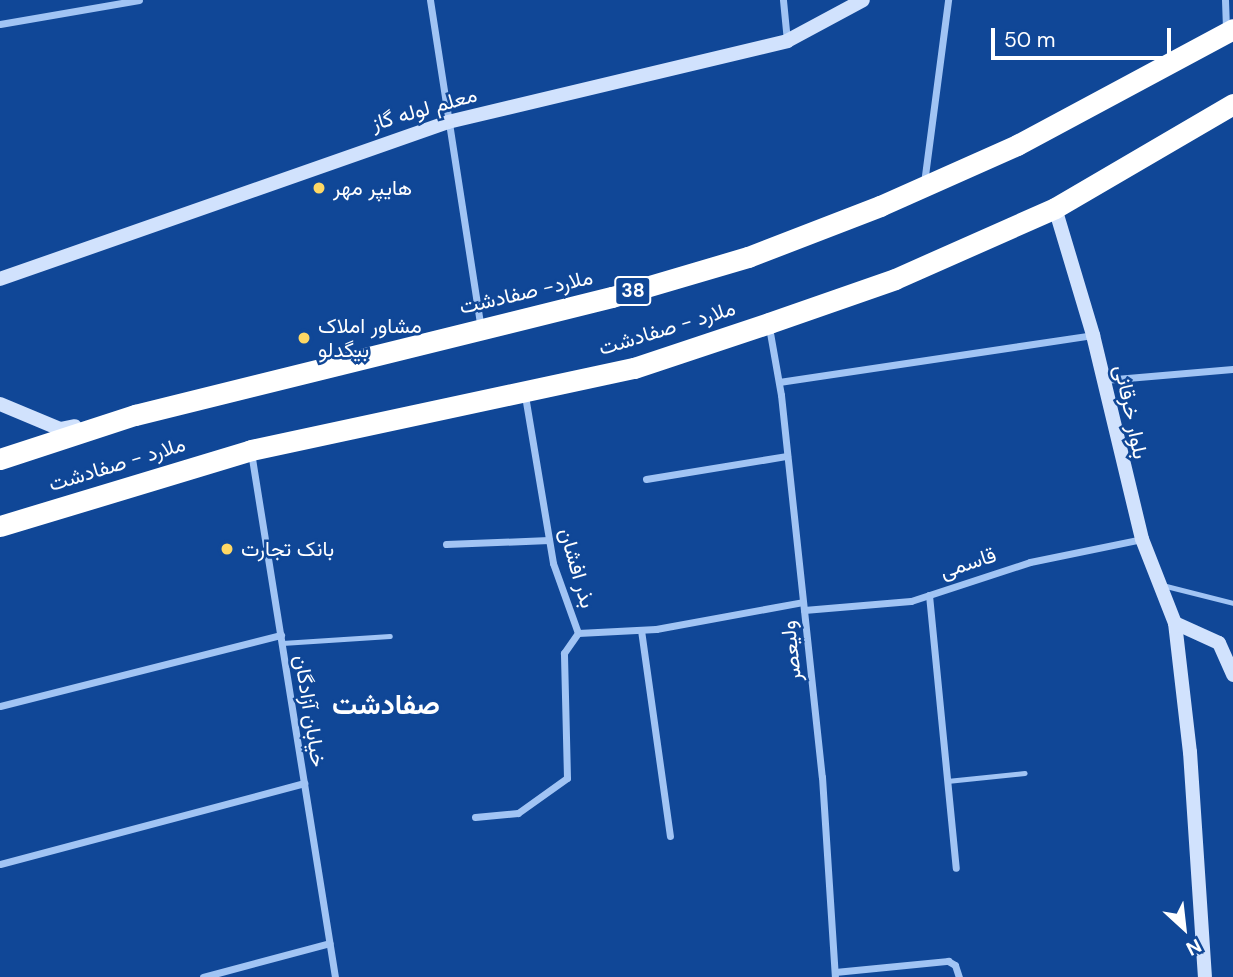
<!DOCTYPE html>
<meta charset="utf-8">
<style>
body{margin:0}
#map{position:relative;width:1233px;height:977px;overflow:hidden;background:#104797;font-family:"DM Sans",Vazirmatn,sans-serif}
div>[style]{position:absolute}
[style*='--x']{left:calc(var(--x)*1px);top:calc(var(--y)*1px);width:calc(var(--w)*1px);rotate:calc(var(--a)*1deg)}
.lane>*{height:5px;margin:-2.5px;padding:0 2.5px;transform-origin:2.5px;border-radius:2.5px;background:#a1c4f4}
.street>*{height:7px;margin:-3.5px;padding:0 3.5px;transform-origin:3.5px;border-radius:3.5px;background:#a1c4f4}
.secondary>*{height:14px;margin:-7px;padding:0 7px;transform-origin:7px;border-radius:7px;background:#d1e2fd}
.highway>*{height:21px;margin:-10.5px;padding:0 10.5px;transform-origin:10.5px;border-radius:10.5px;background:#fff}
.dots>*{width:19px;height:19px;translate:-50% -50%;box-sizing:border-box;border:4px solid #104797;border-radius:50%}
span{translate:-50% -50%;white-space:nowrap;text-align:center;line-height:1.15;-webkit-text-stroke:5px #104797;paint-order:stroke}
.shield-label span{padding:2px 5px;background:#104797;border:2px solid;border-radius:5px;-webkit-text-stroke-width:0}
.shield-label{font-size:19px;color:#fff;font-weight:700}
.street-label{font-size:21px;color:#fff}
.poi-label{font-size:21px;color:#fff}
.left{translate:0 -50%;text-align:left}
.district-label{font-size:28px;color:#fff;font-weight:700}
.north{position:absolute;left:1149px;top:893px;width:70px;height:70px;-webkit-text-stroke:5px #104797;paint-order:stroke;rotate:153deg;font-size:19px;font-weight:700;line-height:28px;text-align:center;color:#fff}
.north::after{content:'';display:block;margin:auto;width:24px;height:32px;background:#fff;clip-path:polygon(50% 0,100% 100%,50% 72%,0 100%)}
.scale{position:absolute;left:991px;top:28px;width:180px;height:32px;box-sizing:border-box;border:4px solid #fff;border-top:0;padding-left:9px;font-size:21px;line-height:24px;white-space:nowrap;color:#fff;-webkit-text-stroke:5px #104797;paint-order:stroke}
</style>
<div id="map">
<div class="lane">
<div style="--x:1162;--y:585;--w:73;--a:14.2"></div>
<div style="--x:282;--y:643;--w:108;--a:-3.7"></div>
<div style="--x:947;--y:781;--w:78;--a:-5.9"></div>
</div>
<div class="street">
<div style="--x:430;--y:0;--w:332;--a:81.2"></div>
<div style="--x:783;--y:0;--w:41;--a:84.4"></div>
<div style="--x:1225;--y:0;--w:27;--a:88"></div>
<div style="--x:0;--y:24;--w:141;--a:-9.8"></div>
<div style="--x:924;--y:183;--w:185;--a:-82.5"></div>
<div style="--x:769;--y:327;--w:69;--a:80"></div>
<div style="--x:781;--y:395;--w:384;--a:83.9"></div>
<div style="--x:822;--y:777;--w:200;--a:86.3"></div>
<div style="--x:1104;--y:380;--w:129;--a:-4.9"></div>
<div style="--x:779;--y:382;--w:317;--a:-8.5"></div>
<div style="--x:251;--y:452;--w:532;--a:80.91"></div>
<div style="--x:646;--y:479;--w:143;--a:-9.3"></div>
<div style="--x:446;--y:544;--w:103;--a:-2.2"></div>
<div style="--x:929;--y:595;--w:274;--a:84.4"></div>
<div style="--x:804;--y:610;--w:107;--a:-4.8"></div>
<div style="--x:911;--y:601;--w:125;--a:-18.1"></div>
<div style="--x:1030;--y:562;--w:114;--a:-11.6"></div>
<div style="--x:641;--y:630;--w:208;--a:82"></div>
<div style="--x:578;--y:633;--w:78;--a:-2.9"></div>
<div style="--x:656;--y:629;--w:149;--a:-10.4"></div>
<div style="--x:0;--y:706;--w:290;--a:-14.2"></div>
<div style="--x:475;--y:817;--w:43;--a:-5.3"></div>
<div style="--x:518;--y:813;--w:60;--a:-35.5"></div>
<div style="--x:567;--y:778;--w:125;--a:-91.4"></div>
<div style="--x:564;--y:653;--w:24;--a:-55"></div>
<div style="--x:578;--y:633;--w:74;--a:-109.7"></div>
<div style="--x:553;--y:563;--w:169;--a:-99.5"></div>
<div style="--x:0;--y:864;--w:315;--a:-14.9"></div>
<div style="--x:835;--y:972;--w:114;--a:-5.6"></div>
<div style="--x:948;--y:961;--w:8;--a:30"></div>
<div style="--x:955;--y:965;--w:13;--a:72"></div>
<div style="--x:203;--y:977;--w:131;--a:-15"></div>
</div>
<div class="secondary">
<div style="--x:1055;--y:208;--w:133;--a:73.3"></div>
<div style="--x:1093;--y:335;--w:210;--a:76.5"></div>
<div style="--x:1142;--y:539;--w:90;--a:68.6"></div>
<div style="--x:1175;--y:623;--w:130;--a:83.4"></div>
<div style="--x:1190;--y:752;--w:225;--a:86.2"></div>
<div style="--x:0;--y:279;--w:475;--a:-19.3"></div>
<div style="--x:448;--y:122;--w:349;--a:-13.4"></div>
<div style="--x:787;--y:41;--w:86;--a:-28.3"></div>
<div style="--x:0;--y:404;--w:65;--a:22.6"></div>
<div style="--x:60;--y:429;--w:15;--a:-11"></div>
<div style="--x:1175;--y:623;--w:48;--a:24.4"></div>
<div style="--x:1219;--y:643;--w:35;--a:66"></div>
</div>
<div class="highway">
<div style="--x:0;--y:459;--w:142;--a:-18.1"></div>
<div style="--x:135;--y:415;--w:491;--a:-13.9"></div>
<div style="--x:612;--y:297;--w:142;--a:-16.4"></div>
<div style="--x:748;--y:257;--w:142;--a:-21.1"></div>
<div style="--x:880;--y:206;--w:150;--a:-24"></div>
<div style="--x:1017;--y:145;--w:245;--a:-28.2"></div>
<div style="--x:0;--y:526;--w:262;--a:-16.8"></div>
<div style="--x:251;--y:450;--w:392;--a:-12.1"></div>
<div style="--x:634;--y:368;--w:142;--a:-18.4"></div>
<div style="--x:769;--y:323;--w:133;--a:-19.2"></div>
<div style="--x:895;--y:279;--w:175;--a:-23.9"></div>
<div style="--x:1055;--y:208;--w:206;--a:-30.3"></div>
</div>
<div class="dots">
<div style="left:319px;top:188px;background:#ffd864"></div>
<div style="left:304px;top:338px;background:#ffd864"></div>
<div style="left:227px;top:549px;background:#ffd864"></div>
</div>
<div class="shield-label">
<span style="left:633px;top:291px">38</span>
</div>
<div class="street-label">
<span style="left:424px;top:109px;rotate:-16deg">معلم لوله گاز</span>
<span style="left:526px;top:292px;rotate:-13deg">ملارد- صفادشت</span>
<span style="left:667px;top:328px;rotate:-17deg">ملارد - صفادشت</span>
<span style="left:1131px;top:412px;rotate:78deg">بلوار خرقانی</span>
<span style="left:117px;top:464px;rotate:-17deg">ملارد - صفادشت</span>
<span style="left:968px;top:563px;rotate:-18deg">قاسمی</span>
<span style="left:577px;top:568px;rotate:74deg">بذر افشان</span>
<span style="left:791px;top:651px;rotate:-96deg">ولیعصر</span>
<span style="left:310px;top:711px;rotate:81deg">خیابان آزادگان</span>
</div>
<div class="poi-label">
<span class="left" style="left:333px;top:188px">هایپر مهر</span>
<span class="left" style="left:318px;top:338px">مشاور املاک<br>بیگدلو</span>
<span class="left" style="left:241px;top:549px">بانک تجارت</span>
</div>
<div class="district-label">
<span style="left:386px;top:705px">صفادشت</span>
</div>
<div class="north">N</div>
<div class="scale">50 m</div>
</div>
